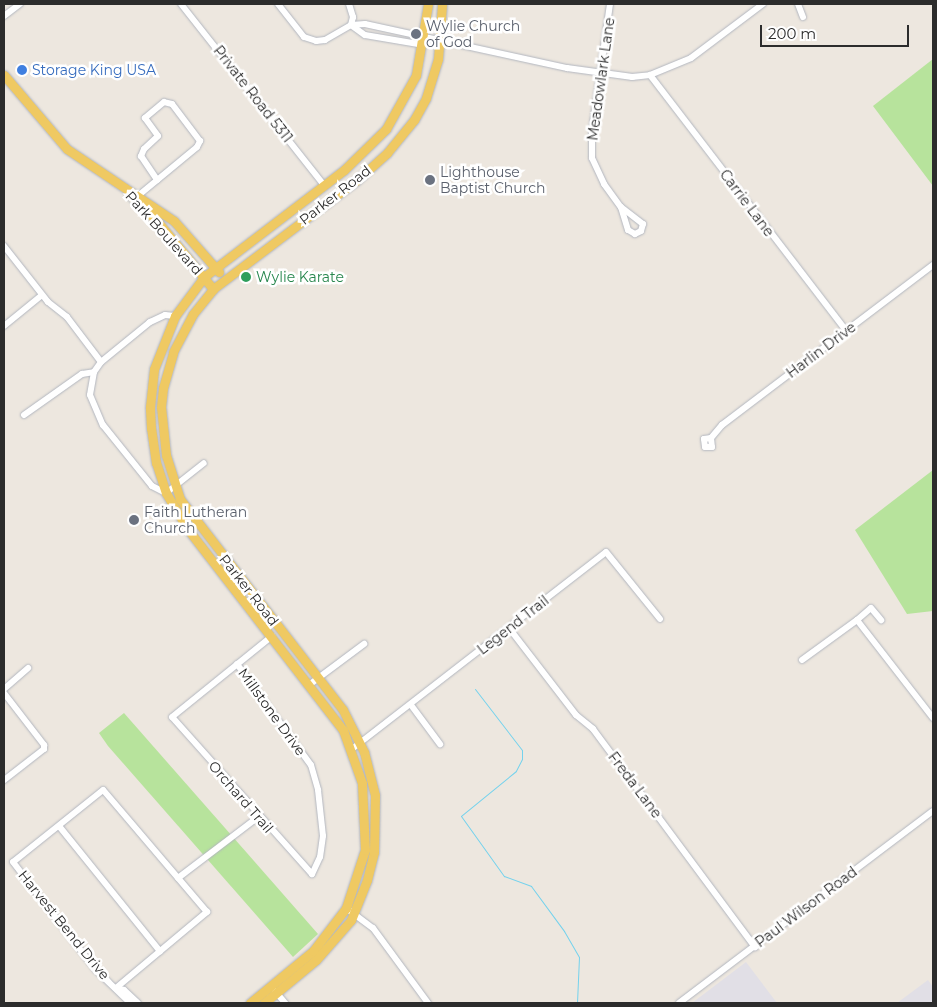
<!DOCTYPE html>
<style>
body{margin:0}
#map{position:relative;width:937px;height:1007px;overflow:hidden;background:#ede7df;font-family:Montserrat,sans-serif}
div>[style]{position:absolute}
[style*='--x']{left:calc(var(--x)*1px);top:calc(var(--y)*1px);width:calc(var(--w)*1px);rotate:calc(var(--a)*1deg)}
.industrial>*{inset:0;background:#e1dfe6}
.green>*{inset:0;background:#b7e39c}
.stream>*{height:1px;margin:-0.5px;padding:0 0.5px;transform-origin:0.5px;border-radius:0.5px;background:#74d2ed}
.roads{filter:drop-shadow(0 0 1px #b2b6bf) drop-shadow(0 0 1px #b2b6bf)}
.minor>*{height:6px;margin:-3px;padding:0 3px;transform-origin:3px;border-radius:3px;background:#fff}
.major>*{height:9px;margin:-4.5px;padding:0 4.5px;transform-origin:4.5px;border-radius:4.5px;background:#efc962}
.dots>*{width:14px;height:14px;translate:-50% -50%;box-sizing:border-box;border:2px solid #fff;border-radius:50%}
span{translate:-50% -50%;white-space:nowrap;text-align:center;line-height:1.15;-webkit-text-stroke:5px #fff;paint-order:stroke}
.worship-label{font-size:14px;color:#5b616d}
.left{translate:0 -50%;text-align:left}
.shop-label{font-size:14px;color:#366cbe}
.street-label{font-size:14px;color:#2c2c2c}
.leisure-label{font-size:14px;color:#27864d}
.frame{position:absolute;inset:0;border:5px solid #2c2c2c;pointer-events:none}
.scale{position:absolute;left:760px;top:25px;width:149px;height:22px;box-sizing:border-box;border:2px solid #2c2c2c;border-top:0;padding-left:6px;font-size:15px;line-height:18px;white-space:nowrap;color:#2c2c2c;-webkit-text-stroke:4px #fff;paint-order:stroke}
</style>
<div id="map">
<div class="industrial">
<div style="clip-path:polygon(746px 962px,777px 1003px,692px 1003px)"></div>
<div style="clip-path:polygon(928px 980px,933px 987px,933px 1003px,897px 1003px)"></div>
</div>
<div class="green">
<div style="clip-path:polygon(933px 59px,933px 186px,873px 106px)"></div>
<div style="clip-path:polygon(933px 470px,933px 611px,907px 614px,855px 530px)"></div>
<div style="clip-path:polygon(124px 713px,318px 934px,293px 957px,108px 746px,99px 733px)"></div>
</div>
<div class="stream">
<div style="--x:475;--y:689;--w:77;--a:52.4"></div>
<div style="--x:522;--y:750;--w:9;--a:90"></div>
<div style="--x:522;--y:759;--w:13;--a:117"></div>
<div style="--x:516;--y:771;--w:71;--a:140.7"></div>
<div style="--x:461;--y:816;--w:74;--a:54.4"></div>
<div style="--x:504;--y:876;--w:29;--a:20"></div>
<div style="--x:531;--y:886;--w:56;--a:53.7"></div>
<div style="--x:564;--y:931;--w:30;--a:60"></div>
<div style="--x:579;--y:957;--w:46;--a:92.5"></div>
</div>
<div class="roads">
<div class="minor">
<div style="--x:181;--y:4;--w:231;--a:51.7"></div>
<div style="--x:278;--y:4;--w:42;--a:51.8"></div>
<div style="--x:304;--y:37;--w:13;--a:18"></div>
<div style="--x:316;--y:41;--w:9;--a:-6"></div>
<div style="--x:325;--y:40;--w:30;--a:-30"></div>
<div style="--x:351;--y:25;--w:14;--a:-4"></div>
<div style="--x:365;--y:24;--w:207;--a:12.3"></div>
<div style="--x:567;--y:68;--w:66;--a:7.9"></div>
<div style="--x:632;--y:77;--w:18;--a:-6"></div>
<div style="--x:650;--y:75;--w:44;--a:-22.5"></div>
<div style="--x:691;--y:58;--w:90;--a:-36.9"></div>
<div style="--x:349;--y:4;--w:14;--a:73"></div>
<div style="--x:353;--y:17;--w:8;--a:104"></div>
<div style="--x:610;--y:4;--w:127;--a:98.1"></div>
<div style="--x:592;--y:130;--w:28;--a:90"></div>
<div style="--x:592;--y:158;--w:29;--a:65"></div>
<div style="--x:604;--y:184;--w:29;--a:54"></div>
<div style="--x:621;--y:207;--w:28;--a:38"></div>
<div style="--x:643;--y:224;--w:7;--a:106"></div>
<div style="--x:641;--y:231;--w:7;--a:153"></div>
<div style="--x:635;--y:234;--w:8;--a:-150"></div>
<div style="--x:628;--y:230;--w:24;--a:-107"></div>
<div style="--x:798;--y:4;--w:14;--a:69"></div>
<div style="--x:4;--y:16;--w:20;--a:-37"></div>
<div style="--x:351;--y:25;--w:17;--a:36"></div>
<div style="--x:365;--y:35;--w:54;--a:9.6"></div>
<div style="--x:418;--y:44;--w:6;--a:-51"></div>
<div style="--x:650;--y:75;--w:322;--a:52.5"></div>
<div style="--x:139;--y:195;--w:75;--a:-39.6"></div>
<div style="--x:197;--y:147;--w:7;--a:-63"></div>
<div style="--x:200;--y:141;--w:46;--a:-127.1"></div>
<div style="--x:172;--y:104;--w:8;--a:-166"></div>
<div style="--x:164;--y:102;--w:25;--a:140"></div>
<div style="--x:145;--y:118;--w:22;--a:54"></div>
<div style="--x:158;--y:136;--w:19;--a:137"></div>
<div style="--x:144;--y:149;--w:8;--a:113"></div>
<div style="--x:141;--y:156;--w:29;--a:56"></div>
<div style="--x:4;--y:246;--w:71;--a:51.8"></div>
<div style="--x:48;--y:302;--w:24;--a:38"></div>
<div style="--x:67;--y:317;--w:56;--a:52.9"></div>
<div style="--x:175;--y:316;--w:10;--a:-174"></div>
<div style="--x:165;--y:315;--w:17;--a:155"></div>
<div style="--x:150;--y:322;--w:63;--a:140.8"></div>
<div style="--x:101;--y:362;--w:12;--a:125"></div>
<div style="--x:94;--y:372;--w:23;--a:100"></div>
<div style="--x:90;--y:395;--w:33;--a:67"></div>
<div style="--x:103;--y:425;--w:78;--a:51.2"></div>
<div style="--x:152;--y:486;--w:16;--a:27"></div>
<div style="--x:166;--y:493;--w:48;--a:-38.3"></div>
<div style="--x:4;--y:326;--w:49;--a:-39.2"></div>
<div style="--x:24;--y:415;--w:71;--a:-35.3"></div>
<div style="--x:82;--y:374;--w:12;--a:-9"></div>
<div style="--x:711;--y:438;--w:9;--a:84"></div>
<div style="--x:712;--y:447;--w:7;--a:180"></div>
<div style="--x:705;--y:447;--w:8;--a:-97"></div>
<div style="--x:704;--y:439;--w:7;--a:-8"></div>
<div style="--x:711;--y:438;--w:17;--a:-50"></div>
<div style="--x:722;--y:425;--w:265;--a:-37.2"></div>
<div style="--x:857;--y:620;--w:18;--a:-41"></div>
<div style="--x:871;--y:608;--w:16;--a:50"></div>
<div style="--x:509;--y:628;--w:110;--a:52.4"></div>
<div style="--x:576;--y:715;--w:22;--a:39"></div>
<div style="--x:593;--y:729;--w:272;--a:53.4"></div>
<div style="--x:802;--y:660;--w:68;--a:-36"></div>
<div style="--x:857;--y:620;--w:124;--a:52.2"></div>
<div style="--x:237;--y:664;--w:125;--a:53.8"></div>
<div style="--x:311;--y:765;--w:26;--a:74"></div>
<div style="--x:318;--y:790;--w:46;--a:83.8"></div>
<div style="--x:323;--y:836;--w:21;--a:98"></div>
<div style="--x:320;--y:857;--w:19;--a:115"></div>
<div style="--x:312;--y:874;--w:210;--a:-131.7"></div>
<div style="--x:172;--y:717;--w:129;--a:-39"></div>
<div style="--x:309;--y:685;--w:69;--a:-36.7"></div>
<div style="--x:4;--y:689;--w:32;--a:-41"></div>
<div style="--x:4;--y:693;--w:66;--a:52.4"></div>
<div style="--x:44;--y:745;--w:4;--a:90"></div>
<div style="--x:44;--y:749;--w:51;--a:142.2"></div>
<div style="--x:411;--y:705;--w:49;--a:53.4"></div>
<div style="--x:352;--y:749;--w:321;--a:-37.8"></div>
<div style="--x:606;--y:552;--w:86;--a:51.1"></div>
<div style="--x:59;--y:826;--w:161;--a:51.1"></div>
<div style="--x:178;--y:878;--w:101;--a:-37.3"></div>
<div style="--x:346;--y:908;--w:34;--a:37"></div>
<div style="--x:373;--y:928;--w:93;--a:53.7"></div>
<div style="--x:116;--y:988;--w:119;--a:-39.9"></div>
<div style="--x:207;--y:912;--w:160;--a:-130.4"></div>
<div style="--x:103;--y:790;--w:115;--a:141.3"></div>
<div style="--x:13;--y:862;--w:136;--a:52.5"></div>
<div style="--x:96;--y:970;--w:47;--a:44.1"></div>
<div style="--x:116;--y:988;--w:8;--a:14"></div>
<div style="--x:124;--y:990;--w:19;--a:43"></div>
<div style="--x:275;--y:991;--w:16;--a:50"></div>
<div style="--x:679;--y:1003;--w:318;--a:-37.1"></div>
</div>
<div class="major">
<div style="--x:4;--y:75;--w:97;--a:49.6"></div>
<div style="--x:67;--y:149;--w:129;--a:33.9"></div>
<div style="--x:174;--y:221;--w:68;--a:48.6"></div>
<div style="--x:129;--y:194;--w:40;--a:44"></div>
<div style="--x:158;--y:222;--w:87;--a:50.6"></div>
<div style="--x:250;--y:1003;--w:82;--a:-39.5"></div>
<div style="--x:313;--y:951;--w:54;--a:-52.5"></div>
<div style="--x:346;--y:908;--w:61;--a:-71.9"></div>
<div style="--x:365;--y:850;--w:67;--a:-92.6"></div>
<div style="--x:362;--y:783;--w:56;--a:-109.7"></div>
<div style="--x:343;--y:730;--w:255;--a:-127.7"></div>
<div style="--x:187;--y:528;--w:41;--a:-121"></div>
<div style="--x:166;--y:493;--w:32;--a:-108"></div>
<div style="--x:156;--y:463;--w:35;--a:-98"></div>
<div style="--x:151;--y:428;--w:21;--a:-93"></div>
<div style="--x:150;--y:407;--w:38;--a:-84"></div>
<div style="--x:154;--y:369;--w:57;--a:-68.4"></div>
<div style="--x:175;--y:316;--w:49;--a:-53.4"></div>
<div style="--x:204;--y:277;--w:176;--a:-37.4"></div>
<div style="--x:344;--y:170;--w:59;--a:-44.3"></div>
<div style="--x:386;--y:129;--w:62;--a:-60.9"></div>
<div style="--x:416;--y:75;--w:72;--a:-80.4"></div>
<div style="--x:264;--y:1003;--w:67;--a:-39.6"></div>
<div style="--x:316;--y:960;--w:53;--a:-48.8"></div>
<div style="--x:351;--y:920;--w:43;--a:-68.2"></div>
<div style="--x:367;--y:880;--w:29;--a:-76"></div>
<div style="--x:374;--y:852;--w:57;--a:-89"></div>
<div style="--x:375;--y:795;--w:44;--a:-104.3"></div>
<div style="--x:364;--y:752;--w:47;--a:-116.6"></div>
<div style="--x:343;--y:710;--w:267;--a:-127.7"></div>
<div style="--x:180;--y:499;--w:46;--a:-107.7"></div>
<div style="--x:166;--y:455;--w:48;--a:-95.9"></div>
<div style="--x:161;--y:407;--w:19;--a:-84"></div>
<div style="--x:163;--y:388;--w:37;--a:-74"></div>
<div style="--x:173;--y:352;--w:43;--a:-62.2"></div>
<div style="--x:193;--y:314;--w:32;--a:-51"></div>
<div style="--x:213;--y:289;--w:179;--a:-37.1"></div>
<div style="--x:356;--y:181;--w:42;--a:-42.1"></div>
<div style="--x:387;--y:153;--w:43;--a:-50.7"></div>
<div style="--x:414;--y:120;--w:25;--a:-61"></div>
<div style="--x:426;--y:98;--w:41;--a:-72.9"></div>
<div style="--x:438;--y:59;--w:55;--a:-85.8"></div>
</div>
</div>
<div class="dots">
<div style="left:416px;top:34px;background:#6b7280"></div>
<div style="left:22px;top:70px;background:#3f7fe0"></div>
<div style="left:430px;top:180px;background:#6b7280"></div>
<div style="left:246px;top:277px;background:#2e9e5b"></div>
<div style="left:134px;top:520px;background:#6b7280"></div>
</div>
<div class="worship-label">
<span class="left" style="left:426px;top:34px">Wylie Church<br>of God</span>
<span class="left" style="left:440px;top:180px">Lighthouse<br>Baptist Church</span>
<span class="left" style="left:144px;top:520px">Faith Lutheran<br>Church</span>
</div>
<div class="shop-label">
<span class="left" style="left:32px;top:70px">Storage King USA</span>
</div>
<div class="street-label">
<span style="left:601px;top:79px;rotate:-82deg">Meadowlark Lane</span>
<span style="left:253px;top:94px;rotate:52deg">Private Road 5311</span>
<span style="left:335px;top:195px;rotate:-38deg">Parker Road</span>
<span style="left:747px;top:203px;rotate:53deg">Carrie Lane</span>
<span style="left:164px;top:233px;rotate:48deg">Park Boulevard</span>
<span style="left:821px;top:350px;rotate:-37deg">Harlin Drive</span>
<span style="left:249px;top:590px;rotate:52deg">Parker Road</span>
<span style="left:513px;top:625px;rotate:-38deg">Legend Trail</span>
<span style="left:272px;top:712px;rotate:54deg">Millstone Drive</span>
<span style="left:635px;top:785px;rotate:53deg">Freda Lane</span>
<span style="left:241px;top:797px;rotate:49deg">Orchard Trail</span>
<span style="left:806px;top:907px;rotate:-37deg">Paul Wilson Road</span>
<span style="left:64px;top:925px;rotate:51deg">Harvest Bend Drive</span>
</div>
<div class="leisure-label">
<span class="left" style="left:256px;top:277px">Wylie Karate</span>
</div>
<div class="frame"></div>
<div class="scale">200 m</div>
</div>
